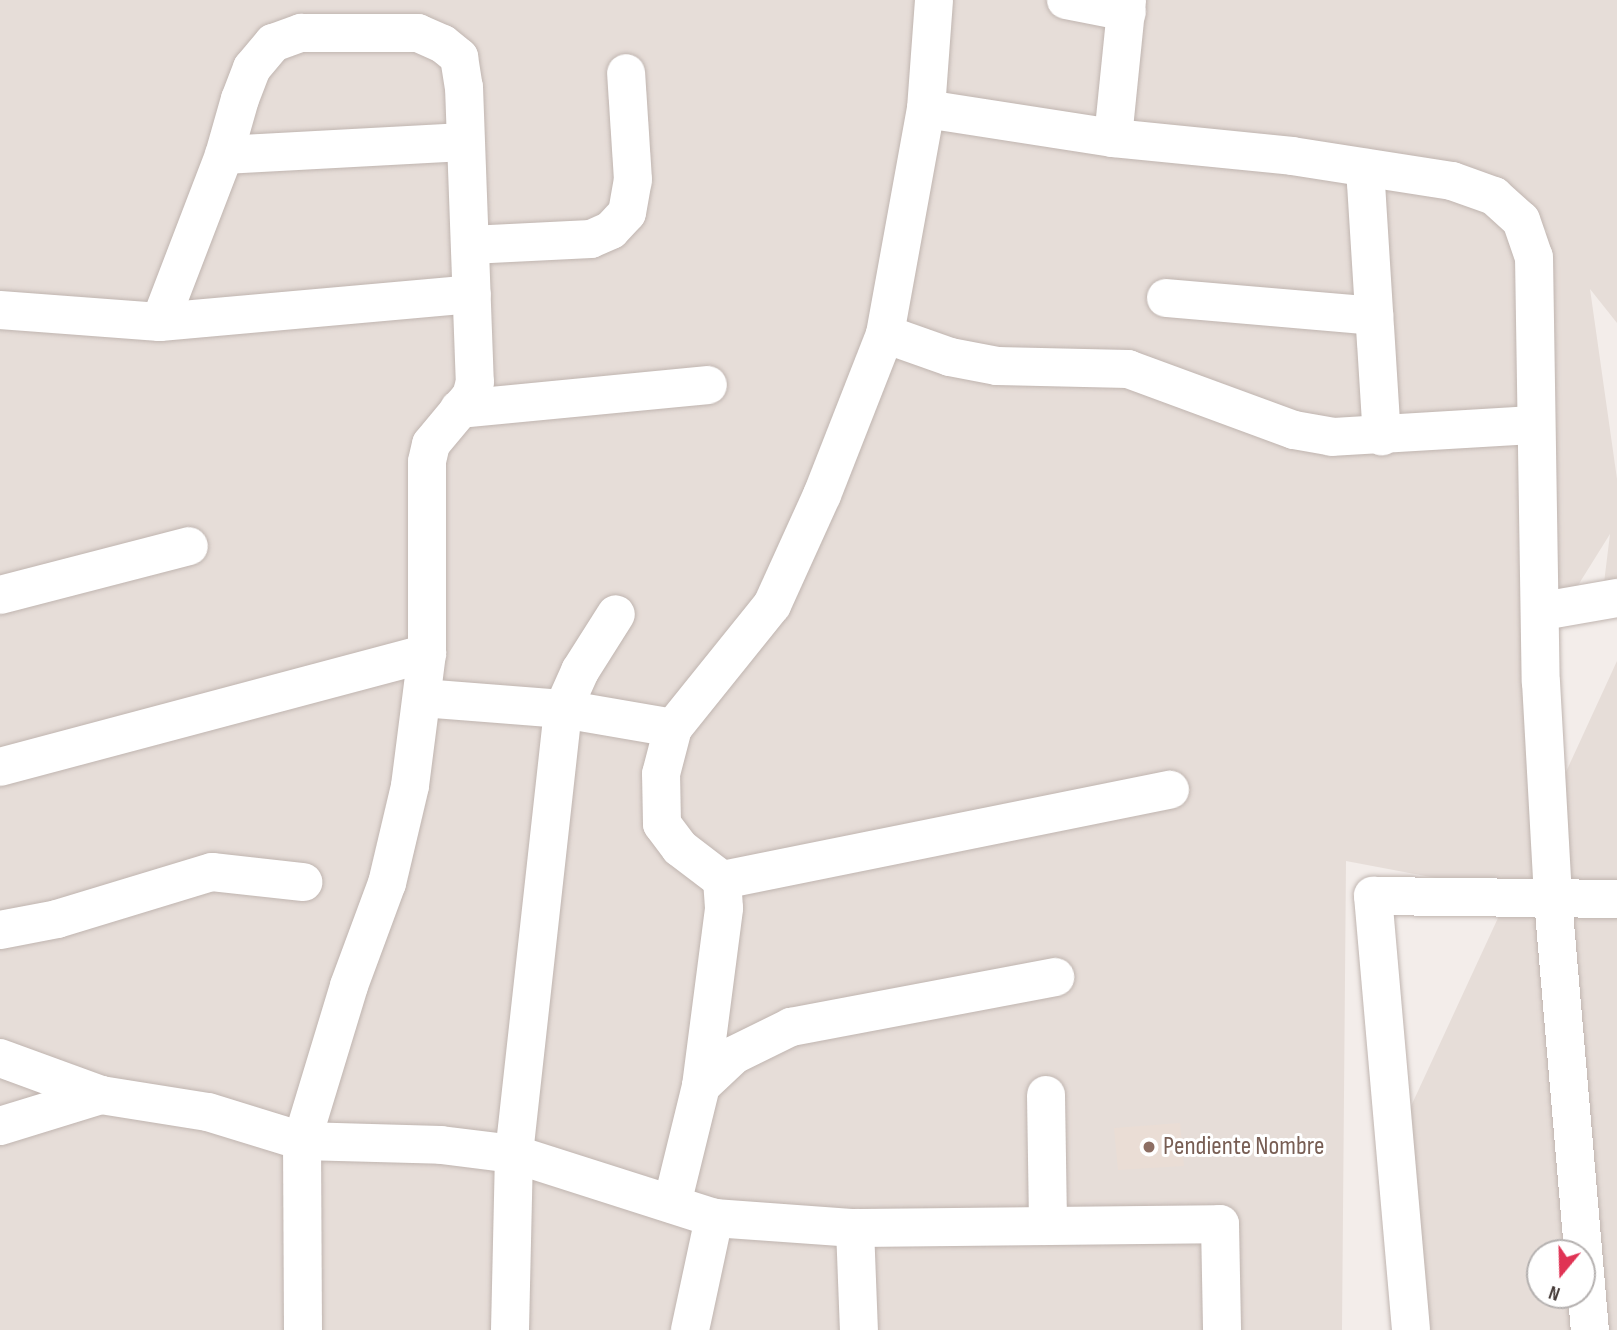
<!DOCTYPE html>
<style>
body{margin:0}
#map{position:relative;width:1617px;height:1330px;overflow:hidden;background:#f3edea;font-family:"Sofia Sans Condensed",sans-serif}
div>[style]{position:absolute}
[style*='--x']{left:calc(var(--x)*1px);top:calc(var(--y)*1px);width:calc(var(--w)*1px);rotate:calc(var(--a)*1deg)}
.residential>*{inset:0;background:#e6ddd8}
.education>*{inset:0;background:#eaddd5}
.roads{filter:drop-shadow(0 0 2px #c0b5b0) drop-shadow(0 0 2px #c0b5b0)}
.minor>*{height:38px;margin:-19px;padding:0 19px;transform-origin:19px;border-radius:19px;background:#fff}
.dots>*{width:19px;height:19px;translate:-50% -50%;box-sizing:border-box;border:4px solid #fff;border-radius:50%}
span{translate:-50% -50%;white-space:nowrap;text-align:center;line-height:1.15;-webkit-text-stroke:6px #fff;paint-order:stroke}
.education-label{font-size:26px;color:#785e54}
.left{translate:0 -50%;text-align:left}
.north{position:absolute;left:1526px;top:1239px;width:70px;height:70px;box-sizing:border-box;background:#fff;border:2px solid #b5b1b0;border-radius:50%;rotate:199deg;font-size:19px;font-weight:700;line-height:28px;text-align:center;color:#463c39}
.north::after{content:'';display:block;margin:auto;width:24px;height:32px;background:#e03354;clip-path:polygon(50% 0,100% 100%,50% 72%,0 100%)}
</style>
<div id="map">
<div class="residential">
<div style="clip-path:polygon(evenodd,0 0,1617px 0,1617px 323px,1590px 289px,1617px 479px,1617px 595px,1603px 591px,1610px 534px,1552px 627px,1554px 798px,1617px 661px,1617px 1330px,1398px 1330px,1394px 1143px,1510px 892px,1346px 861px,1342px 1330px,0 1330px,0 0,1470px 191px,1521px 198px,1548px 233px,1470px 191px,0 0,1540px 1253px,1582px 1253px,1582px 1295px,1540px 1295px,1540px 1253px)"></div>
</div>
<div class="education">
<div style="clip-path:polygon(1180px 1123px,1184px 1166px,1118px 1170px,1114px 1128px)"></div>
</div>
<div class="roads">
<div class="minor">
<div style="--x:1066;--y:0;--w:62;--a:11.1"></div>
<div style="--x:926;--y:109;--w:189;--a:8.8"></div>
<div style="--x:1113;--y:138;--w:180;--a:5.7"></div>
<div style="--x:1292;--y:156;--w:162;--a:8.9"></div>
<div style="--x:1452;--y:181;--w:45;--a:19.7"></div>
<div style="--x:1494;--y:196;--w:36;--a:42"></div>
<div style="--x:1521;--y:220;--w:39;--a:71"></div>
<div style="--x:1534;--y:257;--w:425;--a:89.1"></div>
<div style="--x:1541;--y:682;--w:218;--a:86.8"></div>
<div style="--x:1553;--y:900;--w:432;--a:85.1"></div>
<div style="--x:1113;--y:138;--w:139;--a:-84.2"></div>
<div style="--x:224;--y:155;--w:240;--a:-3.1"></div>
<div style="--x:1365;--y:168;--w:269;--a:86.4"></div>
<div style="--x:470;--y:245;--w:121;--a:-2.8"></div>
<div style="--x:591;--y:239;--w:22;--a:-24"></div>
<div style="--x:611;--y:230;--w:23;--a:-47"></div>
<div style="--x:627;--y:213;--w:34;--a:-80"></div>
<div style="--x:633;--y:180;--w:107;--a:-93.7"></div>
<div style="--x:1166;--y:298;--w:209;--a:4.9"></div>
<div style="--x:0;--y:310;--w:160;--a:4.3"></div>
<div style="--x:160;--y:322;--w:313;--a:-5.1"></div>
<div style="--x:160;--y:322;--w:179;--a:-69"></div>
<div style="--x:224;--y:155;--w:58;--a:-74.1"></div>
<div style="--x:240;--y:99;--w:33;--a:-69"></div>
<div style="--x:252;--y:68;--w:33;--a:-50"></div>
<div style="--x:273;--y:43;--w:30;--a:-20"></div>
<div style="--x:301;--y:33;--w:117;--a:0"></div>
<div style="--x:418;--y:33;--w:27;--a:24"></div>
<div style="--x:443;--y:44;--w:21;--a:39"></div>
<div style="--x:459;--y:57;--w:30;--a:81"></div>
<div style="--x:464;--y:87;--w:295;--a:87.9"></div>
<div style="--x:475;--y:382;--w:15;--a:106"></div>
<div style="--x:471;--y:396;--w:62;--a:129.8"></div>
<div style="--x:431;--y:444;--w:18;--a:103"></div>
<div style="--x:427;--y:462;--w:191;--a:90"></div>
<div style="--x:427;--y:653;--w:134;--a:97.3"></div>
<div style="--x:410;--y:786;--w:100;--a:103.3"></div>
<div style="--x:387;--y:883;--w:110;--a:110.3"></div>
<div style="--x:349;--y:986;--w:162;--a:106.9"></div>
<div style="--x:302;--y:1141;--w:189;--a:89.7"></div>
<div style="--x:885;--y:334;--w:69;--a:19.5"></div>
<div style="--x:950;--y:357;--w:48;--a:10.8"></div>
<div style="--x:997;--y:366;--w:131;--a:1.3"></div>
<div style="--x:1128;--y:369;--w:177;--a:20.2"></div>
<div style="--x:1294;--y:430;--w:39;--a:10"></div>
<div style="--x:1332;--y:437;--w:203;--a:-3.4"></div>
<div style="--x:459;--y:409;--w:250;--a:-5.5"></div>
<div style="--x:0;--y:595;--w:195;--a:-14.5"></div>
<div style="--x:1543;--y:611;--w:75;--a:-10"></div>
<div style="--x:422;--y:698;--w:141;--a:4.5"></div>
<div style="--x:563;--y:709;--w:112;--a:9.8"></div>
<div style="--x:0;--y:767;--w:442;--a:-14.9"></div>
<div style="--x:722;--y:880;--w:457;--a:-11.4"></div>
<div style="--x:0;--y:930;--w:58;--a:-10.9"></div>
<div style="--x:57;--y:919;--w:162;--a:-16.9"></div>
<div style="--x:212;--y:872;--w:92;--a:6.3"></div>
<div style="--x:0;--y:1058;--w:108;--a:20.1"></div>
<div style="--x:101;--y:1095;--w:108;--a:9"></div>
<div style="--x:208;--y:1112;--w:98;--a:17.1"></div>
<div style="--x:302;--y:1141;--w:139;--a:1.6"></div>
<div style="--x:441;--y:1145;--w:74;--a:7"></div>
<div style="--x:514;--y:1154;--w:210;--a:17.7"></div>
<div style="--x:714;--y:1218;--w:141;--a:4.1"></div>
<div style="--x:855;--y:1228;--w:102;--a:87.8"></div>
<div style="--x:701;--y:1086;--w:45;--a:-43.2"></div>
<div style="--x:734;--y:1055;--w:64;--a:-26.2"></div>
<div style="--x:791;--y:1027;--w:269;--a:-10.7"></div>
<div style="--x:1046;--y:1095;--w:131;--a:89.1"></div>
<div style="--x:0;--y:1126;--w:106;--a:-17.1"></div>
<div style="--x:672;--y:1204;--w:122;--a:-76.2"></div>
<div style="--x:701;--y:1086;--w:179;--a:-82.6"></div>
<div style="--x:724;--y:908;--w:28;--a:-94"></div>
<div style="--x:722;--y:880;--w:53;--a:-142.7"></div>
<div style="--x:680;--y:848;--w:30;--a:-127"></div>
<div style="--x:662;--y:824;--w:50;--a:-91.1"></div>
<div style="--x:661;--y:774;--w:48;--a:-75.4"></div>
<div style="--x:673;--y:728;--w:158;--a:-51.2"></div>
<div style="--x:772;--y:605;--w:121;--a:-65.6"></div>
<div style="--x:822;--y:495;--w:173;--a:-68.6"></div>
<div style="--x:885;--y:334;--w:229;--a:-79.7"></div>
<div style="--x:926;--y:109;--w:109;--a:-85.8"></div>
<div style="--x:855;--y:1228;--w:365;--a:-0.6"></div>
<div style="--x:1220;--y:1224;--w:106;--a:88.9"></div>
<div style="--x:510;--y:1330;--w:176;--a:-88.7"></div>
<div style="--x:514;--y:1154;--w:448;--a:-83.7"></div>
<div style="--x:563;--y:709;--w:42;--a:-65.9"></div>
<div style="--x:580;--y:671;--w:67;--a:-57.7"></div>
<div style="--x:690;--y:1330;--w:115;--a:-77.9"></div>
<div style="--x:1411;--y:1330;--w:436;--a:-95"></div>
<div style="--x:1373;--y:896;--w:244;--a:0.7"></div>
</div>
</div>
<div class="dots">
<div style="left:1149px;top:1147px;background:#8d6e63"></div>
</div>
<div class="education-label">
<span class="left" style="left:1163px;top:1147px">Pendiente Nombre</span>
</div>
<div class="north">N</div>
</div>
